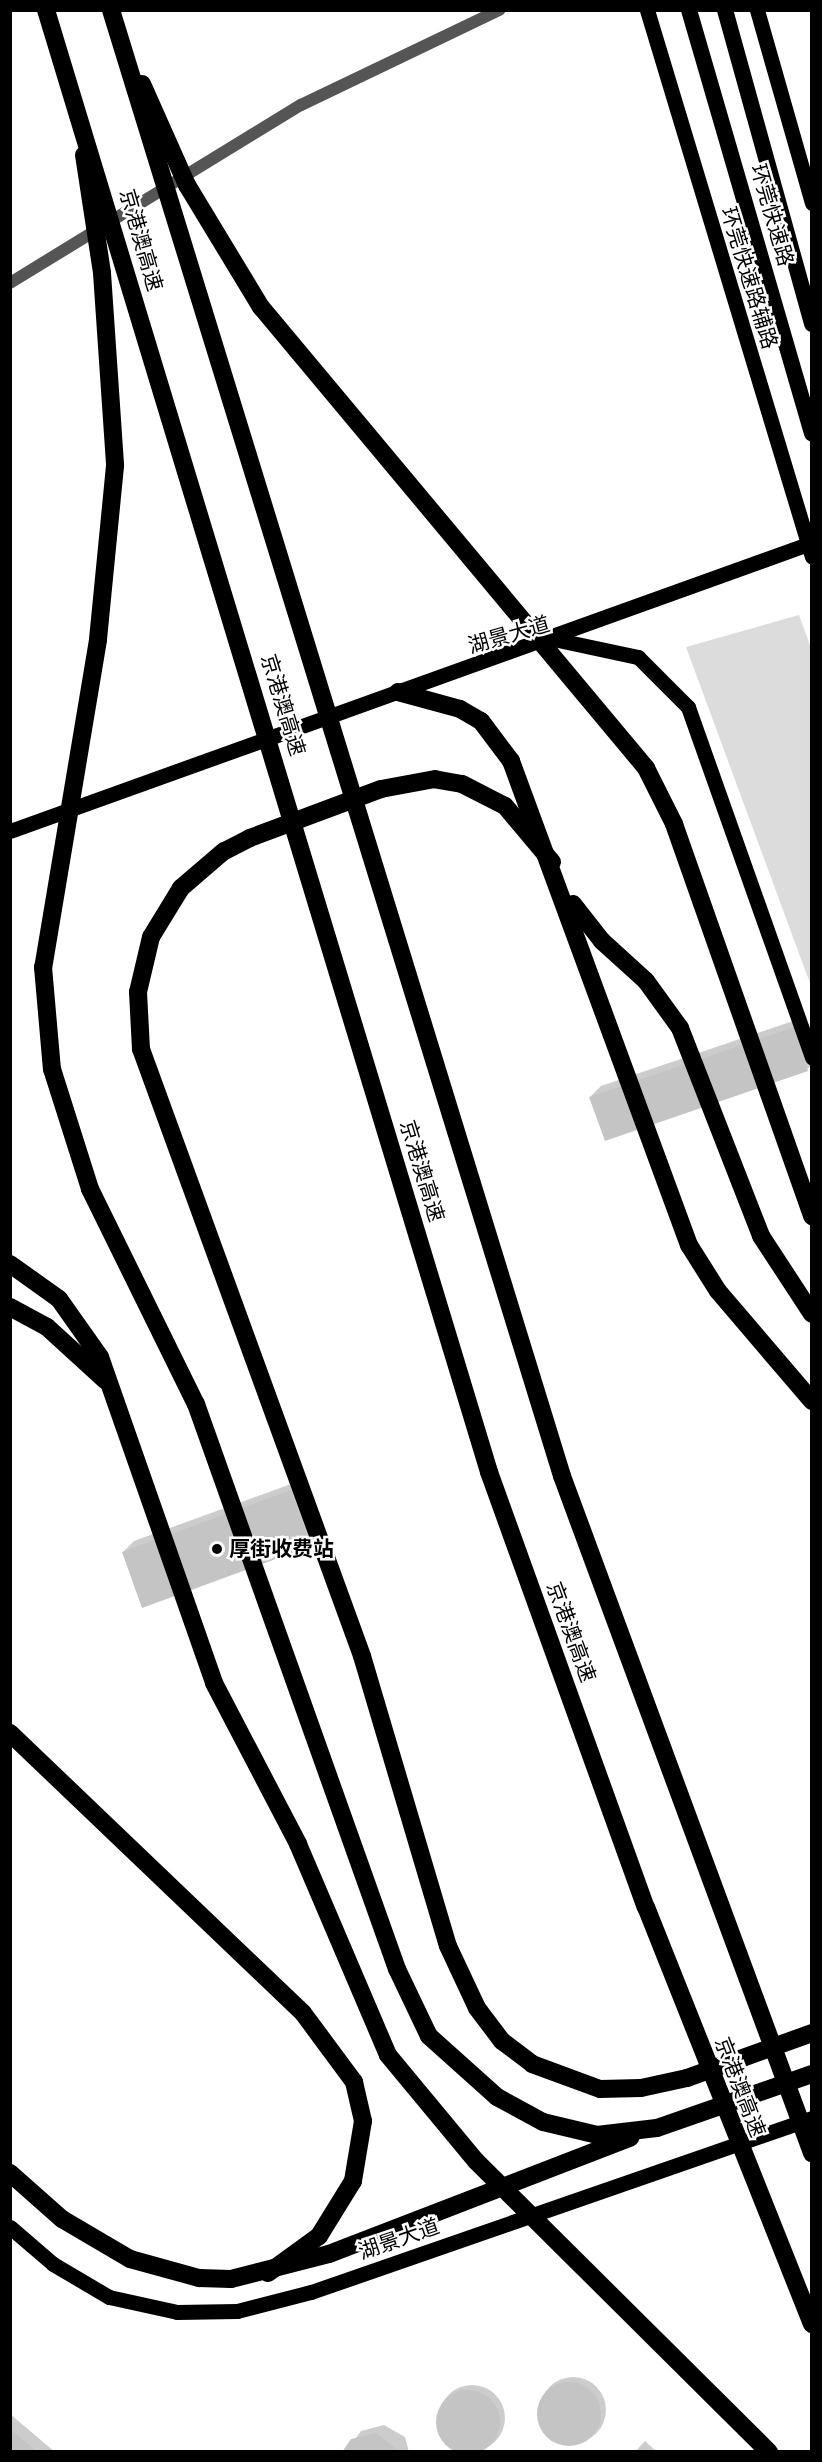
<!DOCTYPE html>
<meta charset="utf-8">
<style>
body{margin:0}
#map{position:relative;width:822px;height:2462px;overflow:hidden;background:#fff;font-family:"Nunito Sans","Noto Sans SC",sans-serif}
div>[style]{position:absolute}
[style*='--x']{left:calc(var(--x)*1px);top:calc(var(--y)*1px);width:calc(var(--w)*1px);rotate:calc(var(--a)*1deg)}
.green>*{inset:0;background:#dcdcdc}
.shadow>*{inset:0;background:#0003}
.round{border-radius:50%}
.building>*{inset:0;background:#c4c4c4}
.minor>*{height:12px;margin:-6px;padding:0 6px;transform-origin:6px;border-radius:6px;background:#555}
.primary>*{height:15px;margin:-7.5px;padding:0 7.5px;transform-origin:7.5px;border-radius:7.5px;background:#000}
.trunk>*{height:16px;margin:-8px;padding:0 8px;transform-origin:8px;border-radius:8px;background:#000}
.motorway>*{height:18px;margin:-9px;padding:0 9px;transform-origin:9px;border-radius:9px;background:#000}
.dots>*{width:16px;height:16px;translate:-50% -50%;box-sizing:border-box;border:3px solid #fff;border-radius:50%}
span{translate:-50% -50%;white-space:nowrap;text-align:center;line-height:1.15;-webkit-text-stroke:5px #fff;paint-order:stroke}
.street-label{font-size:21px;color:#000}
.poi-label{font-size:21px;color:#000;font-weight:700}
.left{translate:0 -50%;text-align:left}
.frame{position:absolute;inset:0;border:12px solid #000;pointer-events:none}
</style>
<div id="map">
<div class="green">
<div style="clip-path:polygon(799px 615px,812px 651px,811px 986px,686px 647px)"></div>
</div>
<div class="shadow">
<div style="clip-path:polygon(805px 1017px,812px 1065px,807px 1069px,590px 1097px,601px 1086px)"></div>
<div style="clip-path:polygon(302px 1480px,322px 1534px,311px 1545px,143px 1606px,123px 1552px,134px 1541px)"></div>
<div class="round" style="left:540px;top:2377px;width:66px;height:66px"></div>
<div class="round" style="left:439px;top:2385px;width:66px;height:66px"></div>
<div style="clip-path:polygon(10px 2414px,55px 2452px,10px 2452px)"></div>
<div style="clip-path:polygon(384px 2425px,405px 2437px,409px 2452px,346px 2452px,361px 2431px)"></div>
<div style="clip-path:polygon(645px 2441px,657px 2452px,635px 2452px)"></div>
</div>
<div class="building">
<div style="clip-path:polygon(794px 1027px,808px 1071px,605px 1141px,589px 1097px)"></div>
<div style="clip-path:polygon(291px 1490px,311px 1546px,142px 1608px,122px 1552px)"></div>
<div class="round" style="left:537px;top:2382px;width:64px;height:64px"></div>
<div class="round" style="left:436px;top:2390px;width:64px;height:64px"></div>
<div style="clip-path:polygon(10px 2429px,37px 2452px,10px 2452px)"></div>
<div style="clip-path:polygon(376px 2433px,400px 2452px,342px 2452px,351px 2439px)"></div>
</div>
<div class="minor">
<div style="--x:10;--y:283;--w:341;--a:-31.5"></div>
<div style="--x:301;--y:105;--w:220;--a:-25.6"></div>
</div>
<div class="primary">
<div style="--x:647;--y:10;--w:571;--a:73.21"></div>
<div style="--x:757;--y:10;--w:201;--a:74.1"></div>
<div style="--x:558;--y:640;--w:82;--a:12"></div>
<div style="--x:638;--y:657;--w:71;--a:45"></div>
<div style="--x:688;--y:707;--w:372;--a:70.5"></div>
<div style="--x:10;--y:831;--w:848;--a:-19.78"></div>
<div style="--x:10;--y:2227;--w:57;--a:40.7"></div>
<div style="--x:53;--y:2264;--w:65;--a:30.5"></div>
<div style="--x:109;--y:2297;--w:70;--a:12.4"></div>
<div style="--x:177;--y:2312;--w:60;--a:-1"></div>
<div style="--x:237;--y:2311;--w:76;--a:-14.4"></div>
<div style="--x:311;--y:2292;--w:530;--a:-19.15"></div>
</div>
<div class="trunk">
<div style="--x:689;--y:10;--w:441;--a:73.8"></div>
<div style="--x:725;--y:10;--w:326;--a:74.5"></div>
</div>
<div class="motorway">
<div style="--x:46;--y:10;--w:1528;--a:73.14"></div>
<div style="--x:489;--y:1472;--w:462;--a:70.2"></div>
<div style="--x:646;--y:1907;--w:449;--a:68.3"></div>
<div style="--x:111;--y:10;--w:1534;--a:72.9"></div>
<div style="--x:562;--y:1476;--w:722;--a:69.73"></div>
<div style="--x:142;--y:84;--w:111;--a:66"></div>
<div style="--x:187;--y:185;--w:143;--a:58.8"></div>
<div style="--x:261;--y:307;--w:601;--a:50.13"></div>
<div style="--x:646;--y:768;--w:63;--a:63.4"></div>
<div style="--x:674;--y:824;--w:416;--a:70.6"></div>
<div style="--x:84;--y:155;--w:119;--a:81.3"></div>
<div style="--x:102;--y:273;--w:193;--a:86.1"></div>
<div style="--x:115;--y:466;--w:175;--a:95.6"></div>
<div style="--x:98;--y:640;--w:332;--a:99.5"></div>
<div style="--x:43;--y:967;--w:102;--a:85"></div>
<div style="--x:52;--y:1069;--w:126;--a:72.4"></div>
<div style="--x:90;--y:1189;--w:240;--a:63.8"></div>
<div style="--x:196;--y:1404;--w:600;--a:70.42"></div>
<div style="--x:397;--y:1969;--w:74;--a:64.5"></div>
<div style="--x:429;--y:2036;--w:91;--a:41.9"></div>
<div style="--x:497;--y:2097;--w:52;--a:28.5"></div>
<div style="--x:543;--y:2122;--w:56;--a:13.5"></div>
<div style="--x:597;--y:2135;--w:60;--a:-6.7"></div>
<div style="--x:657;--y:2128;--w:164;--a:-19.2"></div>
<div style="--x:398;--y:692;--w:64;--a:15.3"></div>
<div style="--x:460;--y:709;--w:24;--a:30"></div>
<div style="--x:481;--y:721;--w:50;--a:53.1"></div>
<div style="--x:511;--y:761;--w:516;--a:69.81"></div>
<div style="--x:689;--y:1245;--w:54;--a:57.8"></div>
<div style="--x:718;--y:1291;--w:145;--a:49.5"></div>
<div style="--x:552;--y:862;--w:73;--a:-130"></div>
<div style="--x:505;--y:806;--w:48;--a:-152.9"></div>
<div style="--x:462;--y:784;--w:27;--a:-170"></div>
<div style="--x:435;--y:779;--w:55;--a:169.5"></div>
<div style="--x:381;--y:789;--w:140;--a:159.5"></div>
<div style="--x:250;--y:838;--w:29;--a:153"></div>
<div style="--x:224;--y:851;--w:57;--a:139.3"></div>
<div style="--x:181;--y:888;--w:57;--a:121.5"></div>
<div style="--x:151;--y:937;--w:57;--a:103.3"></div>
<div style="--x:138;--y:992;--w:57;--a:87"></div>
<div style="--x:141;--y:1049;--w:646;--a:69.99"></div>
<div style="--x:362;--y:1656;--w:302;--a:73.5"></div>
<div style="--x:448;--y:1946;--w:68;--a:64.9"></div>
<div style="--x:477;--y:2008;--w:41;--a:52.9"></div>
<div style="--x:502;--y:2041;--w:38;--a:37"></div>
<div style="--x:532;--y:2064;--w:72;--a:20.2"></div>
<div style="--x:600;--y:2089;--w:41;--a:-1.4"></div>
<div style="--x:641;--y:2088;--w:47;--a:-12.3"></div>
<div style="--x:687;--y:2078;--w:133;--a:-19.8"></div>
<div style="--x:573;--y:904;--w:47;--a:51.9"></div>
<div style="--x:602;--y:941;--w:59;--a:42.3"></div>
<div style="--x:646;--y:981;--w:58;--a:54.1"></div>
<div style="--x:680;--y:1028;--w:223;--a:68.7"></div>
<div style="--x:761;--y:1236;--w:93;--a:56.8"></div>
<div style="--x:10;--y:1264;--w:60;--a:35.5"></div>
<div style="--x:59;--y:1299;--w:71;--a:54.7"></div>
<div style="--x:100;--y:1357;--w:345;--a:70.7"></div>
<div style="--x:214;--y:1683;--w:182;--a:62.4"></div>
<div style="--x:298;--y:1844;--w:229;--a:66.9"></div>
<div style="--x:388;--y:2055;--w:138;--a:50.3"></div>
<div style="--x:476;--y:2161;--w:413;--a:44.8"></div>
<div style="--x:10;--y:1307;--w:42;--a:28.4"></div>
<div style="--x:47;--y:1327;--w:79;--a:42.4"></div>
<div style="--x:10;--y:1733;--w:405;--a:43.7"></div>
<div style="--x:303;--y:2013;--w:86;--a:53.5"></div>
<div style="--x:354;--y:2082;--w:40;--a:77"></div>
<div style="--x:363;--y:2121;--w:61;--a:99.5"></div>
<div style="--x:353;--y:2181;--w:65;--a:121.7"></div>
<div style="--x:319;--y:2236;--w:63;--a:144"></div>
<div style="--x:10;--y:2173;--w:69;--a:41.5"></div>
<div style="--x:62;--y:2219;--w:79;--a:30.5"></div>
<div style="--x:130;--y:2259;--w:72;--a:15.4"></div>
<div style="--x:199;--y:2278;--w:32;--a:2"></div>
<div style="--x:231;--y:2279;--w:101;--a:-14.3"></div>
<div style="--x:329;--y:2254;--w:323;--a:-21.1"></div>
</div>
<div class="dots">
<div style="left:217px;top:1549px;background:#000"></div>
</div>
<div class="street-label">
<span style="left:772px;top:215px;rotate:74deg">环莞快速路</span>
<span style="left:141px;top:240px;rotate:74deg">京港澳高速</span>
<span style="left:749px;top:278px;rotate:73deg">环莞快速路辅路</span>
<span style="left:509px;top:635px;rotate:-16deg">湖景大道</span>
<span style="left:283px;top:705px;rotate:73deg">京港澳高速</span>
<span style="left:422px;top:1171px;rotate:73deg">京港澳高速</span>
<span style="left:571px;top:1632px;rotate:70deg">京港澳高速</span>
<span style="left:740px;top:2087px;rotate:69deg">京港澳高速</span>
<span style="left:399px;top:2239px;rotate:-19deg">湖景大道</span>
</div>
<div class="poi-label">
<span class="left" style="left:229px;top:1549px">厚街收费站</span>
</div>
<div class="frame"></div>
</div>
